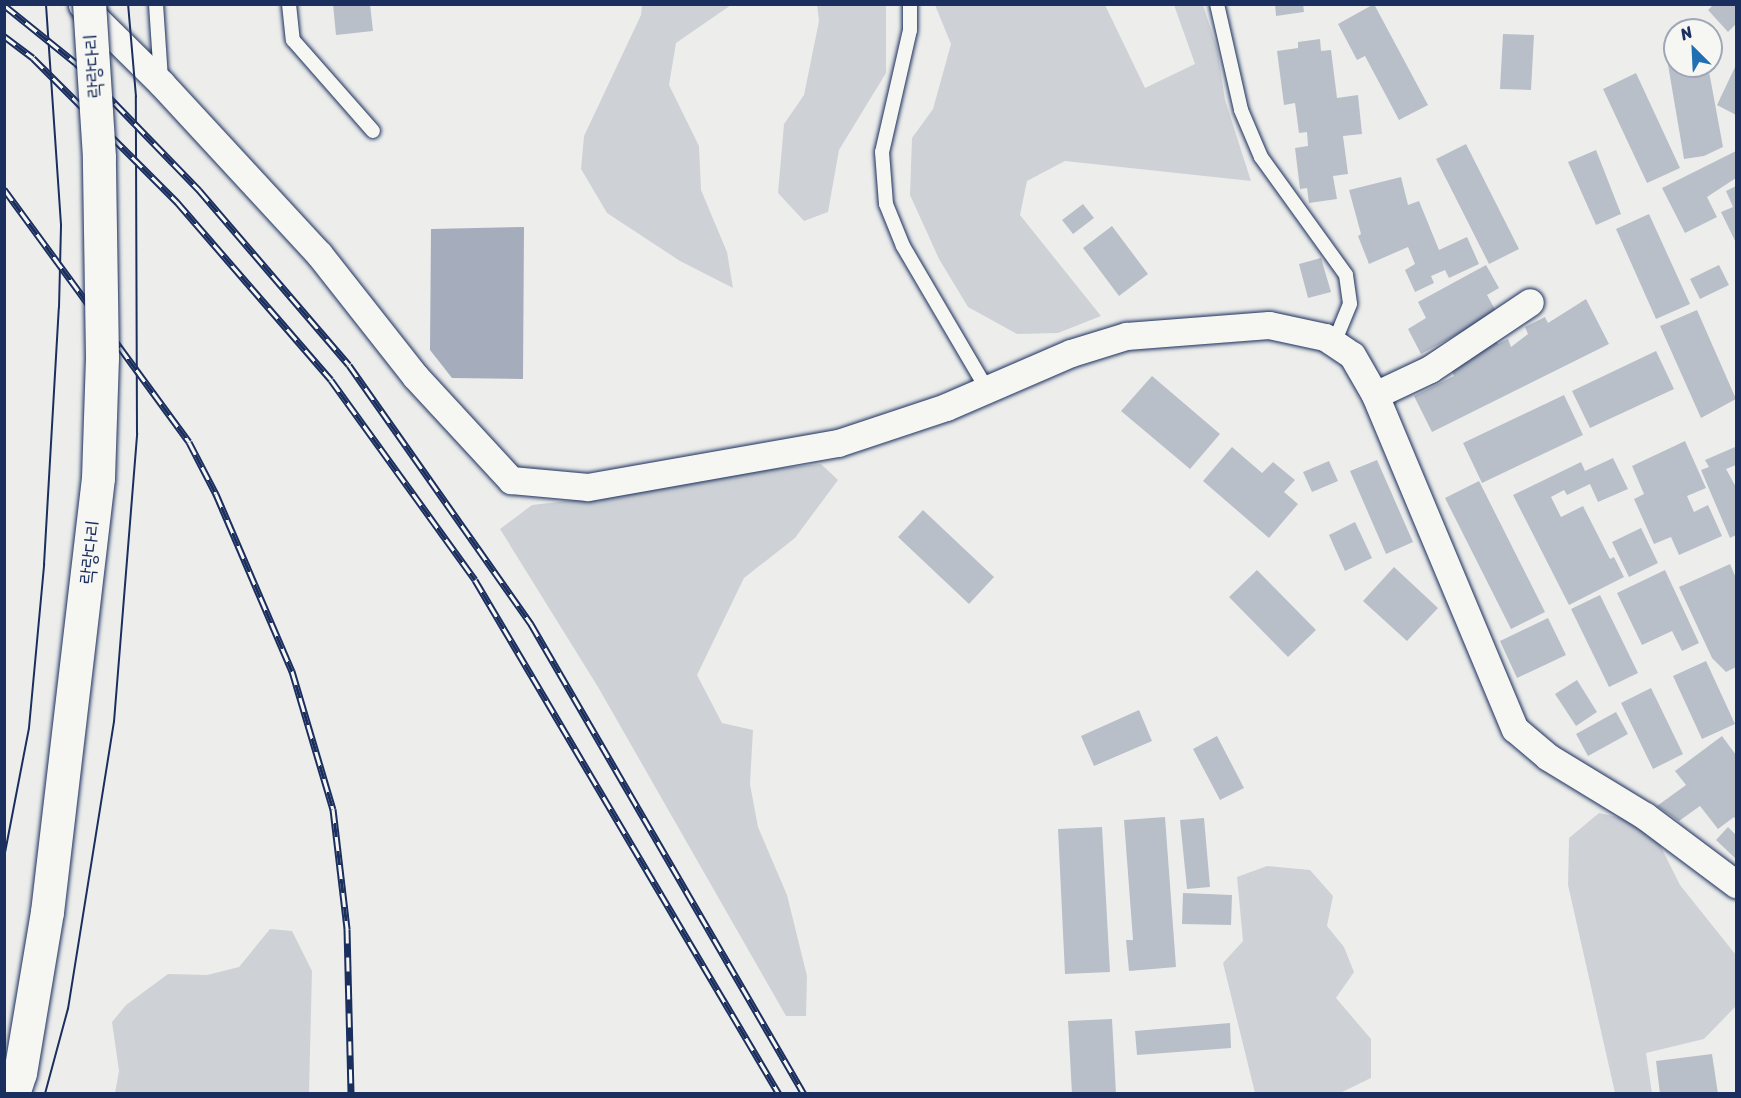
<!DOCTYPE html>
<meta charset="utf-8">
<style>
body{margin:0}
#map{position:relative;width:1741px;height:1098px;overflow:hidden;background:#edeeec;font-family:Sriracha,"Poor Story",sans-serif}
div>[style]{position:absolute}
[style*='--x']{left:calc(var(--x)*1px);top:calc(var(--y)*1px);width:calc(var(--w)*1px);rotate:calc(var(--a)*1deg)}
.green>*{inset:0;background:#ced2d7}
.water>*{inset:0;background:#a5acbc}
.building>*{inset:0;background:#b9bfc8}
.roads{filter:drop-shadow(0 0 2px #1b2f5e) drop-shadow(0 0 2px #1b2f5e)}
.lane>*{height:14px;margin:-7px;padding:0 7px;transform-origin:7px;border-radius:7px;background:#f6f6f2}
.street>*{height:27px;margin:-13.5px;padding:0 13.5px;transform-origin:13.5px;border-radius:13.5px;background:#f6f6f2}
.tram>*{height:1.5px;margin:-0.75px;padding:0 0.75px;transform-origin:0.75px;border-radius:0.75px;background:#1b2f5e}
.rail>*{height:7px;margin-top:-3.5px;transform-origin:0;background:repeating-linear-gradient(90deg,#f6f6f2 0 14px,#1b2f5e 0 28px);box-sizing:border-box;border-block:2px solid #1b2f5e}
.bridges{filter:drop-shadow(0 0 2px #1b2f5e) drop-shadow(0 0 2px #1b2f5e)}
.primary-bridge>*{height:33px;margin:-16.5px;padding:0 16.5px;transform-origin:16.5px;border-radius:16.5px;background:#f6f6f2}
span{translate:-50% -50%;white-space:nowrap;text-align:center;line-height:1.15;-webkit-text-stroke:5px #f6f6f2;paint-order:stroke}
.street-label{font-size:20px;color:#1b2f5e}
.frame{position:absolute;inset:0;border:6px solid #1b2f5e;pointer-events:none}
.north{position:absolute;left:1663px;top:18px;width:60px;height:60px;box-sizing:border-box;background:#f6f6f2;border:2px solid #9ea6b7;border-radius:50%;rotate:336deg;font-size:16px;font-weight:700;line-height:24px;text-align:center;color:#1b2f5e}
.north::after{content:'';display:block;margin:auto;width:21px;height:27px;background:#1f6fb2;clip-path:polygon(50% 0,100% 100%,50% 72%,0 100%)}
</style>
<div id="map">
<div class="green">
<div style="clip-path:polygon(642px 5px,731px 5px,676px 43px,669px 85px,699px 146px,701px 190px,727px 252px,733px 288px,680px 261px,607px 213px,581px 169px,584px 136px,641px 15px)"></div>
<div style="clip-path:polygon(817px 5px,886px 5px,886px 73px,839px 150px,828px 212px,804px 221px,778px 193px,784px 124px,804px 95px,819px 21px)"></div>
<div style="clip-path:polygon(935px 5px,1105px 5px,1145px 88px,1195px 64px,1174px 5px,1203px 5px,1217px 48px,1225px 100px,1251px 181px,1065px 161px,1027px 181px,1020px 215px,1101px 316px,1058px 333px,1017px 334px,968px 307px,939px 259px,910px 195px,912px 138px,933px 109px,951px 44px)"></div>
<div style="clip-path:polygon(821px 464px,838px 480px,795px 538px,744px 578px,697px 675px,722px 723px,753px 730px,750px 784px,758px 827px,787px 895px,807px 976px,806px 1016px,786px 1016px,598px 687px,500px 529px,532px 505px,635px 493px,744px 472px)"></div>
<div style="clip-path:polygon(1599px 813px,1626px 819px,1660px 845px,1680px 885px,1736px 955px,1736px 1006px,1704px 1039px,1646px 1053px,1652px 1093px,1615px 1093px,1568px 885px,1569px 838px)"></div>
<div style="clip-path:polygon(1267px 866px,1310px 870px,1333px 896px,1327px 926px,1344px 947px,1354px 972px,1336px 998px,1371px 1039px,1371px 1078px,1340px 1093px,1255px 1093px,1223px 963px,1243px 941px,1237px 877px)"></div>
<div style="clip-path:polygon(270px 929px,292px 931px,312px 971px,309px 1093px,115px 1093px,119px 1071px,112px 1022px,126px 1005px,168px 974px,207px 975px,239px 967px)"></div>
</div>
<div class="water">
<div style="clip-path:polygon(524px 227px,523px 379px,452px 378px,430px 350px,431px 229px)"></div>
</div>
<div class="building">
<div style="clip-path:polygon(333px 4px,370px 4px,373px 31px,336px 35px)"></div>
<div style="clip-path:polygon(1275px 4px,1303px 4px,1304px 12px,1276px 16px)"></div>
<div style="clip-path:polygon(1374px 4px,1428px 105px,1399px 120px,1365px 56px,1357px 60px,1338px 24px)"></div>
<div style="clip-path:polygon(1714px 4px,1736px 4px,1736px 24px,1728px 32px,1708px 10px)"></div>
<div style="clip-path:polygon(1503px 34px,1534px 35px,1531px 90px,1500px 89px)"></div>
<div style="clip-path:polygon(1320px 39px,1321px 51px,1331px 50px,1337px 98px,1358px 95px,1362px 134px,1343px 136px,1348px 174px,1333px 176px,1337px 199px,1309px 203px,1307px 188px,1300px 189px,1295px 148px,1308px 146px,1307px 132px,1299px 133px,1295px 103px,1284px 105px,1277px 51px,1298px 48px,1298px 42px)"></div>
<div style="clip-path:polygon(1675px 51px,1675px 66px,1708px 66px,1723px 147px,1704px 156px,1684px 159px,1666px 53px)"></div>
<div style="clip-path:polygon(1736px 65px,1736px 115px,1717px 105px)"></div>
<div style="clip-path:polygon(1636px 73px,1680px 168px,1647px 183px,1603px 89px)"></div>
<div style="clip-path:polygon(1466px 144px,1519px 249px,1489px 264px,1436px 159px)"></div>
<div style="clip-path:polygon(1596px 150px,1621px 214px,1596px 225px,1568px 162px)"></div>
<div style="clip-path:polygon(1736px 151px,1736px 178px,1707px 197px,1717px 217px,1685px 233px,1662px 188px)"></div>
<div style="clip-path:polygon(1401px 177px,1408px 205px,1419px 201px,1439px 250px,1467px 237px,1479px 264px,1449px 278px,1445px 270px,1431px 276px,1434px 283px,1415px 292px,1405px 270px,1415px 264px,1408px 247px,1369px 264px,1358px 236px,1361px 234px,1349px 190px)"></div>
<div style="clip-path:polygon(1736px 186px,1736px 243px,1721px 212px,1733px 207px,1726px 191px)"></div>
<div style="clip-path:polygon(1083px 204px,1094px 218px,1073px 234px,1062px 220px)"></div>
<div style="clip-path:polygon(1649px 214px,1690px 304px,1656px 319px,1616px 229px)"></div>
<div style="clip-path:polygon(1112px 226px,1148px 274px,1119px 296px,1083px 248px)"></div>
<div style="clip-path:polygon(1321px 258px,1331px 292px,1308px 298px,1299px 264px)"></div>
<div style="clip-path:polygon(1486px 265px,1499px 288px,1487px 295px,1497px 313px,1421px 354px,1408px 329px,1426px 318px,1418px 302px)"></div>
<div style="clip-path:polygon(1719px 265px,1729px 285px,1700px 299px,1690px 279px)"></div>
<div style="clip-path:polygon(1586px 299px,1609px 344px,1432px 432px,1414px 396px,1454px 376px,1451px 369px,1471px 360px,1467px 353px,1495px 338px,1498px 344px,1508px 339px,1511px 347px,1528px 334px,1525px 327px,1545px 317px,1548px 323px)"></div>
<div style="clip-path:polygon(1697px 310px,1736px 399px,1701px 418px,1660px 326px)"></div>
<div style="clip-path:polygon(1656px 351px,1674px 389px,1590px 428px,1572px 391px)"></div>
<div style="clip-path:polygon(1152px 376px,1220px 434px,1190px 469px,1121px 411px)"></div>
<div style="clip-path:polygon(1564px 395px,1583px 435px,1482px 483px,1463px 443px)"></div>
<div style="clip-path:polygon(1685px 441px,1706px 488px,1687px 496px,1694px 512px,1708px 505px,1722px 536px,1679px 555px,1671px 537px,1654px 544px,1634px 499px,1644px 494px,1632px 466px)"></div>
<div style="clip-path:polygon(1232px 447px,1262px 473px,1273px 462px,1295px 480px,1284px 492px,1298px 504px,1269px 538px,1203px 481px)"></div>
<div style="clip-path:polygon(1735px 447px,1736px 465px,1726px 469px,1736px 487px,1736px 535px,1730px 538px,1701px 470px,1709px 467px,1705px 460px)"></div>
<div style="clip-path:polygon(1613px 458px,1628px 489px,1598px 502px,1590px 484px,1567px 495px,1564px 490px,1551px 497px,1561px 517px,1583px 506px,1610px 559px,1614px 557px,1624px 577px,1569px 605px,1513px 495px,1581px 462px,1585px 471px)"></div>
<div style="clip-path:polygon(1377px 460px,1413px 542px,1386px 554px,1350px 471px)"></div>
<div style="clip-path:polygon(1329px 461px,1338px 481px,1312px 492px,1303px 472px)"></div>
<div style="clip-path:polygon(1479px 481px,1545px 612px,1511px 629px,1445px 498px)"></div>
<div style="clip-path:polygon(923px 510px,994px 577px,969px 604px,898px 537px)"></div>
<div style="clip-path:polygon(1355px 522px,1372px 558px,1345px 571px,1329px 535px)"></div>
<div style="clip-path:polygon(1641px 528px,1658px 563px,1629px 577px,1612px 542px)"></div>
<div style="clip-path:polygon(1730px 564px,1736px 578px,1736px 667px,1726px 672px,1712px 658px,1679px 587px)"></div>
<div style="clip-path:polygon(1394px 567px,1438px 608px,1407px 641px,1363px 601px)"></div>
<div style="clip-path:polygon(1257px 570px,1316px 630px,1288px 657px,1229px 597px)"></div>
<div style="clip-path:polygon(1665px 570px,1699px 643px,1682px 651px,1672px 631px,1642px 645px,1617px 593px)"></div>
<div style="clip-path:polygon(1600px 595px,1638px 673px,1609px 687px,1571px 609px)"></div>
<div style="clip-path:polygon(1548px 618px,1566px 655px,1517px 678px,1500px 641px)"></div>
<div style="clip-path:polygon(1706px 661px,1735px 724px,1702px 739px,1673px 676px)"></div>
<div style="clip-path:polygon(1577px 680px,1597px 712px,1576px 726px,1555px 694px)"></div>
<div style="clip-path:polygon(1651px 688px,1683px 754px,1653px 769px,1621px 703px)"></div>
<div style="clip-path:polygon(1139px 710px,1152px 741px,1094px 766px,1081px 736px)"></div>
<div style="clip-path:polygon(1616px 712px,1628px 734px,1588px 756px,1576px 734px)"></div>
<div style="clip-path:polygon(1217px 736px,1244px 788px,1220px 800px,1193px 749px)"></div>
<div style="clip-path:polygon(1722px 736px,1736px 755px,1736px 821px,1734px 817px,1718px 829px,1700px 806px,1679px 821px,1657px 806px,1686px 785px,1675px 771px)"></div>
<div style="clip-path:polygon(1165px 817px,1176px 967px,1129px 971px,1126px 940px,1133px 940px,1124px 820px)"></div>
<div style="clip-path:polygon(1204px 818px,1210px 887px,1187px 889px,1180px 820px)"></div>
<div style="clip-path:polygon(1102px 827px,1110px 972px,1065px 974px,1058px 829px)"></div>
<div style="clip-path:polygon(1728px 827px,1736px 835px,1736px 859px,1716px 840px)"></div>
<div style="clip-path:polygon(1183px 893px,1232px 895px,1231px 925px,1182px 924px)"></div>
<div style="clip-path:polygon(1112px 1019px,1116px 1094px,1072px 1094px,1068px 1021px)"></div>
<div style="clip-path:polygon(1230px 1023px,1231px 1048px,1137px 1055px,1135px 1031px)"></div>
<div style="clip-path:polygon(1712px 1054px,1718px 1094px,1660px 1094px,1656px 1061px)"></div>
</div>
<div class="roads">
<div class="lane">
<div style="--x:156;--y:4;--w:76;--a:86.2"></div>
<div style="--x:289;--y:4;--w:36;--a:84"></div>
<div style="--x:293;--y:40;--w:121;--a:48.7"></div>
<div style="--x:910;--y:4;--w:26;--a:90"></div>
<div style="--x:910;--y:30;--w:125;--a:102.9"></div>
<div style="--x:882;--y:152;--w:52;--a:85.6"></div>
<div style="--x:886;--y:204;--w:45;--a:68"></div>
<div style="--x:903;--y:246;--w:166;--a:59.6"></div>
<div style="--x:1217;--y:4;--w:109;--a:77.2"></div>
<div style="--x:1241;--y:110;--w:51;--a:66.9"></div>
<div style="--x:1261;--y:157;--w:145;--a:54.2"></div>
<div style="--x:1346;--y:275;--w:29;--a:82"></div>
<div style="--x:1350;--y:304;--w:42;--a:112.3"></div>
</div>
<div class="street">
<div style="--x:82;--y:5;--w:112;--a:44.6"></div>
<div style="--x:162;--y:84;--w:231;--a:47.3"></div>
<div style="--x:319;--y:254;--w:155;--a:51.8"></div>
<div style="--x:415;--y:376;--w:142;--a:47.3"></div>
<div style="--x:511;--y:480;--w:77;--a:5.2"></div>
<div style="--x:588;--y:487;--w:254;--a:-10"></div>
<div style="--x:838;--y:443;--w:114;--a:-18.4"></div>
<div style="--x:946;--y:407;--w:136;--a:-23.4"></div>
<div style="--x:1071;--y:353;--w:58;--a:-17.2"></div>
<div style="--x:1126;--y:336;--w:143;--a:-4.4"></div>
<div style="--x:1269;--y:325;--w:57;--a:12.1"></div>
<div style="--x:1325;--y:337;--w:32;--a:34"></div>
<div style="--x:1352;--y:355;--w:46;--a:60.1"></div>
<div style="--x:1375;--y:395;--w:362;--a:67.3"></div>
<div style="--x:1515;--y:729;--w:43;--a:40.3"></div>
<div style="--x:1548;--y:757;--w:114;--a:31.3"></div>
<div style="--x:1645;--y:816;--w:114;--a:36.8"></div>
<div style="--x:1375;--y:395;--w:61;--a:-25.3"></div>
<div style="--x:1430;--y:369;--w:120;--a:-33.8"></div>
</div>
</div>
<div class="tram">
<div style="--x:4;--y:858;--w:132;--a:-79.1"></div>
<div style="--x:29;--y:728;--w:164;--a:-84.7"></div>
<div style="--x:44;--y:565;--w:257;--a:-86.7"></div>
<div style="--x:59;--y:308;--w:83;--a:-88.6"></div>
<div style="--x:61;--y:225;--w:222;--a:-93.9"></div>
<div style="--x:45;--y:1094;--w:88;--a:-74.9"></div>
<div style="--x:68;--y:1009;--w:291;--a:-80.9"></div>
<div style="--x:114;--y:722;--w:289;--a:-85.4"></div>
<div style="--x:137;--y:434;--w:337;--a:-90.2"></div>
<div style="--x:136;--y:97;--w:93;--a:-94.9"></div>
</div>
<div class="rail">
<div style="--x:4;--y:5;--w:92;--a:38.9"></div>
<div style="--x:76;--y:63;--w:177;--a:45.9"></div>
<div style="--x:199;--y:190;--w:230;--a:49.4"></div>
<div style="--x:349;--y:365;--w:317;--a:54.9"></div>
<div style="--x:531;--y:624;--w:544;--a:59.85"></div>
<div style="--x:4;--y:36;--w:36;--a:37"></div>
<div style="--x:33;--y:58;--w:204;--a:45"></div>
<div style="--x:177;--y:202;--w:235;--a:49.1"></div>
<div style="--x:331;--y:380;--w:246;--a:54.2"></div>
<div style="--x:475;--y:580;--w:597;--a:59.4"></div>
<div style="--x:4;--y:189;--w:313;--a:53.8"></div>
<div style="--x:189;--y:442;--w:59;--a:62.6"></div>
<div style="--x:216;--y:494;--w:193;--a:66.8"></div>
<div style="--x:292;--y:671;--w:144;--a:73.5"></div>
<div style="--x:333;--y:809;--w:121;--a:83.3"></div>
<div style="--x:347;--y:929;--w:165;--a:88.6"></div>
</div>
<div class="bridges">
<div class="primary-bridge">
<div style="--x:13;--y:1094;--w:22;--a:-72"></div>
<div style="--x:20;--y:1073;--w:163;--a:-80.5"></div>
<div style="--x:47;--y:912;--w:437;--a:-83.3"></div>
<div style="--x:98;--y:478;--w:120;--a:-88.1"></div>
<div style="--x:102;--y:358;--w:201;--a:-90.9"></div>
<div style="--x:99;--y:157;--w:153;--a:-93.7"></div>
</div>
</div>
<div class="street-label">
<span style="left:93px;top:66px;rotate:-94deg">락랑다리</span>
<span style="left:90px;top:552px;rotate:-84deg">락랑다리</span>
</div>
<div class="frame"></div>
<div class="north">N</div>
</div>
